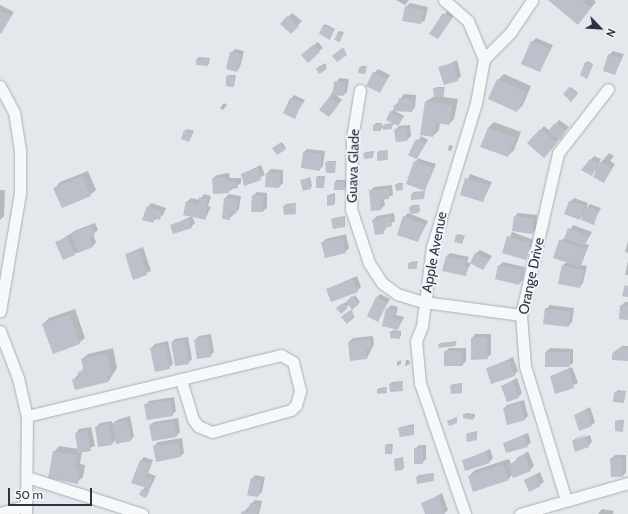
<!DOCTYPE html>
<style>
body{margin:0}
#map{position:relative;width:628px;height:514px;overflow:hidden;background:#e4e7ec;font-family:Cabin,sans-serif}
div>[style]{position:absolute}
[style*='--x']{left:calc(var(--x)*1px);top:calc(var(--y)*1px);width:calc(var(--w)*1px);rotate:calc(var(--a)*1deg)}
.shadow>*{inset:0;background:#0003}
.building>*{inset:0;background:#bbc0ca}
.roads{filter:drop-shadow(0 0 1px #a9aeb7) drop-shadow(0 0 1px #a9aeb7)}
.minor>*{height:11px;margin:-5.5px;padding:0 5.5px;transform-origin:5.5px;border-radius:5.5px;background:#f7f8fa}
span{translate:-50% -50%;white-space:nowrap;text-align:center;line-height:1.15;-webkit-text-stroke:3.5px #f4f6f9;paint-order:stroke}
.street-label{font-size:14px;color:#2b3445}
.north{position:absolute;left:580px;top:8px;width:40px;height:40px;-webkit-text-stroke:3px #f4f6f9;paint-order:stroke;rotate:115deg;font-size:11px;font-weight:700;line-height:16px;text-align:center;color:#2b3445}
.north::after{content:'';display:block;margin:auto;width:14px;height:18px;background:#2b3445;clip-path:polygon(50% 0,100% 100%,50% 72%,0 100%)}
.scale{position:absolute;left:8px;top:488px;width:84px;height:18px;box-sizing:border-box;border:2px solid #2b3445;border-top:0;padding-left:5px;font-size:12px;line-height:14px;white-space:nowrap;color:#2b3445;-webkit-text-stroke:3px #f4f6f9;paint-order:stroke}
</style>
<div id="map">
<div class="shadow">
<div style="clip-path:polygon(396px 0,409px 0,405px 5px)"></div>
<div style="clip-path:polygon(550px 0,594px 0,596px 2px,578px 23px)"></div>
<div style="clip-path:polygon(410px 3px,428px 7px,425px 20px,421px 23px,406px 7px)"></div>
<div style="clip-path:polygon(0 5px,14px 12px,1px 33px,0 32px)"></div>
<div style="clip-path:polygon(448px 10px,455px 14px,441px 34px,431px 33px)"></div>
<div style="clip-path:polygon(292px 13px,302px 21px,291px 33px,281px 24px)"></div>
<div style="clip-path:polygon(325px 24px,335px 29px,330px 38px,323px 26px)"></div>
<div style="clip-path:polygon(340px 31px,344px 32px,340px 41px,338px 32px)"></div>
<div style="clip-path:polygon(536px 38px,553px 45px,540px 71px,532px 42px)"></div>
<div style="clip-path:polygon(318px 42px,323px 48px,319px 51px,306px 51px)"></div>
<div style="clip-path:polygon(344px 48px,346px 54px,335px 54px)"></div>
<div style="clip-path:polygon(235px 49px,244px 51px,240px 67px,237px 71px,231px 53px)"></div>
<div style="clip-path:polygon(613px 51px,624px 54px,615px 74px,609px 55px)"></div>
<div style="clip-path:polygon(199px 57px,210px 58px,209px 63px,208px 65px,197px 59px)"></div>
<div style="clip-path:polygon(457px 60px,461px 76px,457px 80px,440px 68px)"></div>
<div style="clip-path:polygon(587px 61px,593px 64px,587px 77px,586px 63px)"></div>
<div style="clip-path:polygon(326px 63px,326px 69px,317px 69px,318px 67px)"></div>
<div style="clip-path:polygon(362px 66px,367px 66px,365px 73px,360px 67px)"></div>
<div style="clip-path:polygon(378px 69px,390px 75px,380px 92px,374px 73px)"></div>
<div style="clip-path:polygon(504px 74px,531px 86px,523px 105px,517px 111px,498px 80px)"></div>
<div style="clip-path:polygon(229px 75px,236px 75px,234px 86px,227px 76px)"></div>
<div style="clip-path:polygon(339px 78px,349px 79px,347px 92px,343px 95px,335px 94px,342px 100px,332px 112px,330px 97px)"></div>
<div style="clip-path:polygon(436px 87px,445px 87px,443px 97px,458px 99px,454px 119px,449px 124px,440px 123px,439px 130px,433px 136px,421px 134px,426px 101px,435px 96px)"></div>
<div style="clip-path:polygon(571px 87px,578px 93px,571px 100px,564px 94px)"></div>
<div style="clip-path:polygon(404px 94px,416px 95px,415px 107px,412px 111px,395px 106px)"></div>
<div style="clip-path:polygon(294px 95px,305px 100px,294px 117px,291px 99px)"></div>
<div style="clip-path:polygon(224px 103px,227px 105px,223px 110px,220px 108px)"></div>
<div style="clip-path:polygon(393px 110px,404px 116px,398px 125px,391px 112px)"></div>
<div style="clip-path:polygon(559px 120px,569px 127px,548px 153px,529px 143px,544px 126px,550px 131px)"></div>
<div style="clip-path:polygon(494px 122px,521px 132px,514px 150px,508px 156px,482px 147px,488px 128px)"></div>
<div style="clip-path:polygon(376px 123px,382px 123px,382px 127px,385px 124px,393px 123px,393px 126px,384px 127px,380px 130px,374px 125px)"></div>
<div style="clip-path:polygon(410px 125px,411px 136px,407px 140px,396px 141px,395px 130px,399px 126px)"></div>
<div style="clip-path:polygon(187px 129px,194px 131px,189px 141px,182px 138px)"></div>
<div style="clip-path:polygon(421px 136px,428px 140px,417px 158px,436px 164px,425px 190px,415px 162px,418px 159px,409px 154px)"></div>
<div style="clip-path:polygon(282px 142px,286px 148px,277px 154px,275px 147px)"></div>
<div style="clip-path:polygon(449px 145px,453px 146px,451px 151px,448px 150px)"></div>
<div style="clip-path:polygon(307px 149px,325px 151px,323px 166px,319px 170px,304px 152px)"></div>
<div style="clip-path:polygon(388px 150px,387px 159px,378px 153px,379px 151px)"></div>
<div style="clip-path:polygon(374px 151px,373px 157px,364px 154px,366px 152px)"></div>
<div style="clip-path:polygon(609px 153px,614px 156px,610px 161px,615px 164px,604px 182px,598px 168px,592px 174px,582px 170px,594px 156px,601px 159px,598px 166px)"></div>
<div style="clip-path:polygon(328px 161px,336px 161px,335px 172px,326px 163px)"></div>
<div style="clip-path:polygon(261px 165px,265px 175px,245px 184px,242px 174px)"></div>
<div style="clip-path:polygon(271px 169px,283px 170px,283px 183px,279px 187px,267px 173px)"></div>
<div style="clip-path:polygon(88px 171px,96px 190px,90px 195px,55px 188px,60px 182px)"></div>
<div style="clip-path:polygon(229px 173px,230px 178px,241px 178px,241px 183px,228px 192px,213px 178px,217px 175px)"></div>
<div style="clip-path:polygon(470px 174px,492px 182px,483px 201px,461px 194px)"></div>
<div style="clip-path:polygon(318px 176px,325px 176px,324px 187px,317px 177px)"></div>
<div style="clip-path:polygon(310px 177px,312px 186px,310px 188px,302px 181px)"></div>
<div style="clip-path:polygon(336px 180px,346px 180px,346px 187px,335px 189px)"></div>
<div style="clip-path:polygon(398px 183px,403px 183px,402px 189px,396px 185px)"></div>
<div style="clip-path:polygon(392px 185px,393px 195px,384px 199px,385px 205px,381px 209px,370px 191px,374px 187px)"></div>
<div style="clip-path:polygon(0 190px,5px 190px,4px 216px,0 220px)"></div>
<div style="clip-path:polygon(425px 191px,424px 198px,412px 199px,413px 192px)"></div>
<div style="clip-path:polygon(257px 192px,267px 193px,267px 208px,263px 211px,253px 196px)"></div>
<div style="clip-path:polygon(335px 193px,335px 203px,334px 204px,328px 195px)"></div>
<div style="clip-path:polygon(204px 194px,211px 196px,208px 206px,211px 207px,205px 219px,187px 202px,191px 198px,200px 200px)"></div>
<div style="clip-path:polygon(229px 194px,241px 196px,239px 209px,229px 219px,223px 218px,225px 198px)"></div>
<div style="clip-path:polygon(574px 198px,588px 203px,586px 209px,590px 204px,601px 208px,593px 223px,585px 214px,580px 218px,570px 202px)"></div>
<div style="clip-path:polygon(151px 203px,166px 208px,163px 215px,152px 222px,148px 207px)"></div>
<div style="clip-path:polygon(296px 203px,295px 213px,284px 206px,286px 204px)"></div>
<div style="clip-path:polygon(412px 205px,419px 205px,420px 211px,418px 213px,410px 207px)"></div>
<div style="clip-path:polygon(394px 213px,395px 221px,387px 226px,383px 233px,373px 220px,377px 216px)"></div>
<div style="clip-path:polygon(408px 213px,428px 221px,418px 241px,404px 217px)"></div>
<div style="clip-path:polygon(518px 213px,537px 215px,536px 229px,532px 233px,515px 216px)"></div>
<div style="clip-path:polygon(192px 216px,195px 223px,191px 227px,172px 225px)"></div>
<div style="clip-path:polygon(345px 216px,345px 226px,332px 219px,334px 218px)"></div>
<div style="clip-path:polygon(95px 223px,98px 230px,93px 234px,96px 242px,93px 246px,74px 254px,56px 243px,76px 230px)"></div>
<div style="clip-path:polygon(573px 225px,592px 232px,585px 244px,589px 245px,581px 265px,587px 266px,583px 283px,580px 287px,563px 265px,567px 262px,559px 241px,565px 238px)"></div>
<div style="clip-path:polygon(512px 232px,534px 240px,525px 259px,503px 252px)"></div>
<div style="clip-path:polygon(346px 234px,349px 248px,345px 252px,322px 243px,326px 239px)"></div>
<div style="clip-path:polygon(458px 234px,465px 236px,462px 243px,457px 236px)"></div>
<div style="clip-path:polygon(628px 241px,628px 253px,625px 252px)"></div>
<div style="clip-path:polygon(143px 247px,151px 271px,134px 278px,126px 254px)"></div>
<div style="clip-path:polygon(480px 250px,492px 256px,483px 269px,476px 253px)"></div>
<div style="clip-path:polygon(450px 253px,469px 257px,467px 262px,471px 263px,465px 275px,447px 256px)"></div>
<div style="clip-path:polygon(418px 261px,416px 268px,409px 263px,411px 262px)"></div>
<div style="clip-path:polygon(628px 261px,628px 275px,625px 275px)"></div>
<div style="clip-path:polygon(503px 262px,525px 267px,523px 280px,519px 284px,499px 266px)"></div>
<div style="clip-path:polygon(357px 276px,361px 287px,357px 291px,327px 289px)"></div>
<div style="clip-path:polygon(380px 294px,390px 299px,378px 320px,376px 298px)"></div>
<div style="clip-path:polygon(355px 295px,360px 302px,352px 308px,350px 305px,338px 308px)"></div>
<div style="clip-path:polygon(625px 302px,628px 302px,628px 319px,621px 306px)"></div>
<div style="clip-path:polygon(391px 305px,398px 307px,396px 315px,404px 317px,398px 329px,387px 309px)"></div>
<div style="clip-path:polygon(550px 305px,574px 308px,572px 322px,568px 326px,546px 309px)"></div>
<div style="clip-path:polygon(75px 309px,85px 338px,79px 343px,43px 324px,49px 318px)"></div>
<div style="clip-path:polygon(352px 310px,354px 317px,344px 315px)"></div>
<div style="clip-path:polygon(393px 330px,401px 331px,401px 336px,399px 338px,391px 332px)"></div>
<div style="clip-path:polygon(211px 334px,214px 352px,210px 356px,195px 340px,199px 336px)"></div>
<div style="clip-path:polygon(475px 334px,491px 334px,491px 354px,487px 358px,472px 338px)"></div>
<div style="clip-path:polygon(373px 336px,374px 344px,367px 358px,349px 342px,353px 338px)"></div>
<div style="clip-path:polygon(188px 337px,192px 359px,188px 363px,172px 342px,175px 339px)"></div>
<div style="clip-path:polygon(168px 341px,173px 364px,169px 368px,151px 348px,155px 344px)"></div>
<div style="clip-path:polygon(457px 341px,455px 345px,439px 344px,441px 343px)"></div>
<div style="clip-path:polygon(622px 346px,628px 346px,628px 360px,613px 353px)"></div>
<div style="clip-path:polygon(113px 348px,117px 368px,108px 382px,74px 379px,84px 368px,82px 359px,88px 354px)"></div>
<div style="clip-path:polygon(449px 348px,466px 348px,466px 361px,462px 365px,445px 352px)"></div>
<div style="clip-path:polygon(550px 348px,573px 349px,573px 363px,569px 366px,546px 366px,546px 352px)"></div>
<div style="clip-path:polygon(513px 357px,518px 371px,514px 375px,487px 369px)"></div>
<div style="clip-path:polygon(401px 360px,401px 364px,397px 366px,397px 362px)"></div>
<div style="clip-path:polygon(406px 360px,409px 360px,410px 364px,405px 366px)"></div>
<div style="clip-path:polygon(572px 367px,578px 383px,556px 393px,551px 376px)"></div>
<div style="clip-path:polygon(517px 378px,522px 393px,518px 397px,502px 386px)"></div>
<div style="clip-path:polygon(403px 381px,402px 390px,390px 384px,392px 382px)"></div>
<div style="clip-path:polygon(462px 383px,462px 392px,451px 386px,453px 384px)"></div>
<div style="clip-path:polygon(387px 387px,386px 392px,378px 389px,379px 388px)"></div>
<div style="clip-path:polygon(617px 390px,626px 391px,624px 402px,614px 401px)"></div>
<div style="clip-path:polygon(174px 397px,176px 411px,172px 415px,146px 405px,149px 401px)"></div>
<div style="clip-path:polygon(524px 400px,528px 416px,524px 420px,504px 409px,507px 405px)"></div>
<div style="clip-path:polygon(590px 407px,595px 422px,592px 425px,575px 415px)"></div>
<div style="clip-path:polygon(466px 413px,475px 414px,475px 417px,473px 419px,464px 414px)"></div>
<div style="clip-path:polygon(130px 416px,134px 436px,131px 440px,116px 439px,112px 444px,96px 427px,100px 423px,112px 421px,112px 424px,117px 420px)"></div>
<div style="clip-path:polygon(457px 417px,457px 422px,448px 421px,450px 420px)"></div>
<div style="clip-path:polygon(178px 418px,180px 432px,176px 436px,150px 425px,154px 422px)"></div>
<div style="clip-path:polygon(618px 420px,624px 420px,623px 431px,616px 421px)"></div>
<div style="clip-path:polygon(414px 424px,414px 434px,399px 428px,401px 427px)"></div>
<div style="clip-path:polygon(91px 427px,95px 446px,82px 451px,80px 464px,85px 465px,83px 477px,77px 482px,54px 452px,59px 446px,79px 449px,76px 433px,79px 429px)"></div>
<div style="clip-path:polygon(477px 431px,477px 439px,467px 434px,468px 433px)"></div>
<div style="clip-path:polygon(528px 433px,531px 442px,527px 446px,504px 443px)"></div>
<div style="clip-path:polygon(589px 433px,576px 439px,576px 441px,590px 435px,592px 442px,588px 446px,573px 441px,576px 438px)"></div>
<div style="clip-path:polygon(182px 438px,184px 453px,181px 456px,154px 446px,158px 442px)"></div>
<div style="clip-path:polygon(387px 444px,393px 444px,392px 453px,386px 446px)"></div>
<div style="clip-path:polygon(419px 445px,426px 445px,426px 459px,422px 463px,415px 449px)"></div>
<div style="clip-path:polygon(490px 449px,493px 458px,489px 462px,463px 461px)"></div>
<div style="clip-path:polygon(528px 451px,534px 466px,530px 470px,513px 474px,508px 479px,469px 476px,475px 470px,509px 459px,511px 464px)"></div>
<div style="clip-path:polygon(615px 455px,626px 455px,626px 472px,623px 476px,611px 459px)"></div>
<div style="clip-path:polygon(144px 457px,153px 460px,148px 473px,156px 476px,146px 497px,143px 490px,145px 487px,140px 461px)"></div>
<div style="clip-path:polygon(403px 457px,404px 467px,403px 469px,395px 459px)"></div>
<div style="clip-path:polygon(540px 472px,544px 482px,529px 490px,525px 480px)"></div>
<div style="clip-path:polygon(434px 473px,433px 481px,417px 477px,419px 475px)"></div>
<div style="clip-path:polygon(255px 475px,265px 477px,262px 492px,258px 496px,252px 479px)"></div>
<div style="clip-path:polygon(442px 493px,448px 510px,444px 514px,426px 514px,422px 504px)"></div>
<div style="clip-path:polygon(255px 500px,262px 501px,259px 514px,242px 514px)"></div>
<div style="clip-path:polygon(602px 509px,614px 511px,613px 514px,598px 514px)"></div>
</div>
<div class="building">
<div style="clip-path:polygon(548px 0,581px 0,591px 8px,578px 25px)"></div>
<div style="clip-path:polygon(405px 6px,424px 10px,421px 24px,402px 21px)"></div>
<div style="clip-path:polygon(0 10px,11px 16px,1px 34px,0 33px)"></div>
<div style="clip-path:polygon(443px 13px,452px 18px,438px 39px,429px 34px)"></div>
<div style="clip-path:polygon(287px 16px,299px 26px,291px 34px,280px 24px)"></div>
<div style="clip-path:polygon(323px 25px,334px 30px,330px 40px,319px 34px)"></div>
<div style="clip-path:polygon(338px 32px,343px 34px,340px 42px,334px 40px)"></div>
<div style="clip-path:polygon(531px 41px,550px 49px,540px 72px,521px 64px)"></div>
<div style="clip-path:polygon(313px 45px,320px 52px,308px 63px,301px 55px)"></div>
<div style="clip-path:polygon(342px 48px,347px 55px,337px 62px,332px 56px)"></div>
<div style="clip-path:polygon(230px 52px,241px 55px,237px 72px,226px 69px)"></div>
<div style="clip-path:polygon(608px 54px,621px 58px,615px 75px,603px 71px)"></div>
<div style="clip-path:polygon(196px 59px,209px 59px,208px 66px,196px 65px)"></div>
<div style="clip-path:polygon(585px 62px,593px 65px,587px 79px,580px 75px)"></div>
<div style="clip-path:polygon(453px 63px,458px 81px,444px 85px,438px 67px)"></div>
<div style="clip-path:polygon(324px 64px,327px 69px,319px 74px,316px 69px)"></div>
<div style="clip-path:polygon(359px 67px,366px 68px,365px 74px,358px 73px)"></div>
<div style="clip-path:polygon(373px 72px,387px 79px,380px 93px,366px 86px)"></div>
<div style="clip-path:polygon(226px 76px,234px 76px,234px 87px,226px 86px)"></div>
<div style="clip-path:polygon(497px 79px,526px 92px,517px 112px,488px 99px)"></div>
<div style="clip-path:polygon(334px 81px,345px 83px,344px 96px,333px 95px)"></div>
<div style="clip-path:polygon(569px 87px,577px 95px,571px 102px,563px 94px)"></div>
<div style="clip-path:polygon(433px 88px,444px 88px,444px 97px,434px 98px)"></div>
<div style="clip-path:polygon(330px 96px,339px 104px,329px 117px,319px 110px)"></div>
<div style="clip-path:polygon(290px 98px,302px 103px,295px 119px,283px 113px)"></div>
<div style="clip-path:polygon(399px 98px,413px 99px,412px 112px,393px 111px,394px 105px,398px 105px)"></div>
<div style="clip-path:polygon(425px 101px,453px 105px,449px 125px,436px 123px,433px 137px,420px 135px)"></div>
<div style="clip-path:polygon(390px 111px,403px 118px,398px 126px,386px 120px)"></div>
<div style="clip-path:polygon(555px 123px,566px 131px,560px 140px,548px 131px)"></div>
<div style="clip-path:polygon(381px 124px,381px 131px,373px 131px,373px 125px)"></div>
<div style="clip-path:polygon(392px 124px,392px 129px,383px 130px,383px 125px)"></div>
<div style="clip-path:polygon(406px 128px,407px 141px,396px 142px,394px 129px)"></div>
<div style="clip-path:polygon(488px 128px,516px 138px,508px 157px,480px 147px)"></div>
<div style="clip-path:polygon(540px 129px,557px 143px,544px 158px,527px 143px)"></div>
<div style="clip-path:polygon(184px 130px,193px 133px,189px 142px,181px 139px)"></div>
<div style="clip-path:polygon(416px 139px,425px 144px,416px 159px,408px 155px)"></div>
<div style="clip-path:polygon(280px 143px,285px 150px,277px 155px,272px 148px)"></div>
<div style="clip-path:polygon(387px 151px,388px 160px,377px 161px,377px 152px)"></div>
<div style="clip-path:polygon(303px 152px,322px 154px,320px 171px,301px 168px)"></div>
<div style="clip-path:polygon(373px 152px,373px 158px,364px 159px,363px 153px)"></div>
<div style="clip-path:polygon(590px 159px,598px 163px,592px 176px,581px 170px)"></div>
<div style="clip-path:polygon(414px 161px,433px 168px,425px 191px,406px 184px)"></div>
<div style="clip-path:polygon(325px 162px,335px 162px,335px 173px,326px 173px)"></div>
<div style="clip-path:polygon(600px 162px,612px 168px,604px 183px,593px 177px)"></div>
<div style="clip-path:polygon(258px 168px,261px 180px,244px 186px,241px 174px)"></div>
<div style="clip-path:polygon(266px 173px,280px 173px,279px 188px,265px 187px)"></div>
<div style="clip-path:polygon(82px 176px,91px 196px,62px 208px,53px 188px)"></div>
<div style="clip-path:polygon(226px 177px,226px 181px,237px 182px,238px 188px,229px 189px,229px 193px,213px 194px,212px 178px)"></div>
<div style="clip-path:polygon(316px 177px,324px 177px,324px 188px,316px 188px)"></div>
<div style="clip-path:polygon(308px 178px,311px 189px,303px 191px,300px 180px)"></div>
<div style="clip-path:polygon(465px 178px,489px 185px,483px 202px,460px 195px)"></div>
<div style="clip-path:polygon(344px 181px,345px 190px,334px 190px,334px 182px)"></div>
<div style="clip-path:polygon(395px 184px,402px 184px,403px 190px,396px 191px)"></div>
<div style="clip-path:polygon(389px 189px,389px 199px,380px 200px,381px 210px,371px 211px,369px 190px)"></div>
<div style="clip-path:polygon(423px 192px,424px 199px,411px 200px,411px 194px)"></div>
<div style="clip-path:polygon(252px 195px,264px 196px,263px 212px,251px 212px)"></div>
<div style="clip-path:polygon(327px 195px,334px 195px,334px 205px,327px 206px)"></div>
<div style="clip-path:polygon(199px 197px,207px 199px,206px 220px,183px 215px,186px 201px,198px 204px)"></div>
<div style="clip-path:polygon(224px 198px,238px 199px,236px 214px,230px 213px,230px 220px,222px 219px)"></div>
<div style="clip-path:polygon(569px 201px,585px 206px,580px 220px,564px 214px)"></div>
<div style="clip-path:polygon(295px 204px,296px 214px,284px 215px,283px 206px)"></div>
<div style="clip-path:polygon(147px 206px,162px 211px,160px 220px,154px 218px,153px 223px,142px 220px)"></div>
<div style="clip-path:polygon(418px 206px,419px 213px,410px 214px,409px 207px)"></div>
<div style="clip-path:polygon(586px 207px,598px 211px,594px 225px,581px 220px)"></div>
<div style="clip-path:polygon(403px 216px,425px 224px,418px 242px,397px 235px)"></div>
<div style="clip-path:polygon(514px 216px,534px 219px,532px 234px,512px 231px)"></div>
<div style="clip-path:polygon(344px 217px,345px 227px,333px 229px,331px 219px)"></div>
<div style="clip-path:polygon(390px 217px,392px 226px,383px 228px,384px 234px,375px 235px,372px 220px)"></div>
<div style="clip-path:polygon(189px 219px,192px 228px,173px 234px,170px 225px)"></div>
<div style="clip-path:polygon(91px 226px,95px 235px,89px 237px,93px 247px,78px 253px,71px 233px)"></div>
<div style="clip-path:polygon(568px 228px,588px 236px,584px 246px,564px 239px)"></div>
<div style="clip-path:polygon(456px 235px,464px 237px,462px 244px,454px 242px)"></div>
<div style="clip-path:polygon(507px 236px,531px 243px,526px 260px,502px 253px)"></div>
<div style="clip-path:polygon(67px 237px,75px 255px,63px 260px,55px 242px)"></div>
<div style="clip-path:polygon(342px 238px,346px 253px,325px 258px,321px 242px)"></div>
<div style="clip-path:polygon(559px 240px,586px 249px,580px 267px,553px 258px)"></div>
<div style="clip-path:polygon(140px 250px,147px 275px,133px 280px,125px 254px)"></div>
<div style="clip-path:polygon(475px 253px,489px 260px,483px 270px,470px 263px)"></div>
<div style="clip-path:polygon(446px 256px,466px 260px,464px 266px,468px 266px,466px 276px,442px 271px)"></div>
<div style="clip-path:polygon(408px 263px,417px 263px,417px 269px,408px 269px)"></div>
<div style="clip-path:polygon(498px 265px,522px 270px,519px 285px,495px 279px)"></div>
<div style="clip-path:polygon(562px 265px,584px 270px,580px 288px,558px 284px)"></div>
<div style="clip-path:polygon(353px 279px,358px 292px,331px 302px,326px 289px)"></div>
<div style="clip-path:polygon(625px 285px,628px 286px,628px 297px,622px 296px)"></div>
<div style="clip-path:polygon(352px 296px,359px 304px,352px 310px,346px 302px)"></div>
<div style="clip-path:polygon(376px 297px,387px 303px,378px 322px,367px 316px)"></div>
<div style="clip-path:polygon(343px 303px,348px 308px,341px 314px,336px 308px)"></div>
<div style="clip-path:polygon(620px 305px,628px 306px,628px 320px,619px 319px)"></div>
<div style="clip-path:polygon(386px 308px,395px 310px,393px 319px,400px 321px,398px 330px,382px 326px)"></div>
<div style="clip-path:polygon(545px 308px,571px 312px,569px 327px,543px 324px)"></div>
<div style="clip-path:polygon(350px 310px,355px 317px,347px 324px,341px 317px)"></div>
<div style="clip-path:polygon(70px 314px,80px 344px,53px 354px,42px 324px)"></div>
<div style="clip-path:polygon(390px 331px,400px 332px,400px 339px,390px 338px)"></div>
<div style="clip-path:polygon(208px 337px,211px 357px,197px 359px,194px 340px)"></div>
<div style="clip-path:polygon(487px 337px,488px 359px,471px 360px,471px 338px)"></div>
<div style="clip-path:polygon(370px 339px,371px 349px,366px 349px,367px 359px,350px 361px,348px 342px)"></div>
<div style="clip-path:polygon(185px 340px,189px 364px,175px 366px,171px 342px)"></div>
<div style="clip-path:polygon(455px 342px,456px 346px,439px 348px,438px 344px)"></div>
<div style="clip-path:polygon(165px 345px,170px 369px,155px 372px,150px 348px)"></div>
<div style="clip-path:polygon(617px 349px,628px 349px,628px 361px,612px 360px,612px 353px,617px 353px)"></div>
<div style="clip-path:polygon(444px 351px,462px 351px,463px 366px,444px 366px)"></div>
<div style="clip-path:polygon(545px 352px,570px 352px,570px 367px,545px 367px)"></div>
<div style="clip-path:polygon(107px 353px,112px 375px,107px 376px,108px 382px,75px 390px,72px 379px,79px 378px,78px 372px,84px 371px,81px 359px)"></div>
<div style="clip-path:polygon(509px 360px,515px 376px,491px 384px,486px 368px)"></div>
<div style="clip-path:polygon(569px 370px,574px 388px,555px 394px,550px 376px)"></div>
<div style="clip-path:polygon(513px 381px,519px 398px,507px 402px,501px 386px)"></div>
<div style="clip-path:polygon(402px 382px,403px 391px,390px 392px,389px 384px)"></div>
<div style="clip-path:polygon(461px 384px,462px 393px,451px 394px,450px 385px)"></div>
<div style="clip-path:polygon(386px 388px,387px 393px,377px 394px,377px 389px)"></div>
<div style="clip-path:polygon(614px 392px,625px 392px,624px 403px,613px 402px)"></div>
<div style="clip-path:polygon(170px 400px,173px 416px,147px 420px,144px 404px)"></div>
<div style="clip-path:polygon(520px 403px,525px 420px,507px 425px,503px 408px)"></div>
<div style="clip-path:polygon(587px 410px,592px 426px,579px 431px,574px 415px)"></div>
<div style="clip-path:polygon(463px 414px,474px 416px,473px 420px,463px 418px)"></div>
<div style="clip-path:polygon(456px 418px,457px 423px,449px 426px,447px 421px)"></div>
<div style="clip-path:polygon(127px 420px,131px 441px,116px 444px,112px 423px)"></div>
<div style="clip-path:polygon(174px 421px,177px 437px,152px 441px,149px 425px)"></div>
<div style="clip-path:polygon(615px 421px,623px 421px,623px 432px,615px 431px)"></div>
<div style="clip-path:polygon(109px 424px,112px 445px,98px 447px,95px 427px)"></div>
<div style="clip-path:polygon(413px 426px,414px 435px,400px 437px,398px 428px)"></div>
<div style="clip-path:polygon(87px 430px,91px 451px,78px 453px,75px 433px)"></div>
<div style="clip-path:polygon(475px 432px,477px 440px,467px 442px,466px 434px)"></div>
<div style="clip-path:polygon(524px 436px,528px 447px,506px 453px,503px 443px)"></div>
<div style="clip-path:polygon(585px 436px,589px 447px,575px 452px,572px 441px)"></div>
<div style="clip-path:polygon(178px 442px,181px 457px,156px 462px,153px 446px)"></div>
<div style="clip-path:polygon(385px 445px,391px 445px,392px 454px,385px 454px)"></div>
<div style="clip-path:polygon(414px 448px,423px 448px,423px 464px,414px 464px)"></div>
<div style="clip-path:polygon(53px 451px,77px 455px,75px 470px,80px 471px,78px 484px,48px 478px)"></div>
<div style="clip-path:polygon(486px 452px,490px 463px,465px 471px,462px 460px)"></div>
<div style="clip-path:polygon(524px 454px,531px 471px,513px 478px,508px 465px,518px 461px,516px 458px)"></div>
<div style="clip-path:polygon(402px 458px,403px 470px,395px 471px,394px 459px)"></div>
<div style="clip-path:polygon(610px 458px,622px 458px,623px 477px,611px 477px)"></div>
<div style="clip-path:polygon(140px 460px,150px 464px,145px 477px,152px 479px,149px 489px,131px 483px)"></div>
<div style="clip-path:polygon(503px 464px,509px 480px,473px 492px,468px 476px)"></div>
<div style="clip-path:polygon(433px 474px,434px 481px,417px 484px,416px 477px)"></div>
<div style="clip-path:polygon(536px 475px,541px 486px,529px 492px,524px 480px)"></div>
<div style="clip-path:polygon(251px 478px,262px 480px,258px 497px,247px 495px)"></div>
<div style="clip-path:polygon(142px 489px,149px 492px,146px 498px,139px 495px)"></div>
<div style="clip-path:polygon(438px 496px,445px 514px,425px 514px,421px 503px)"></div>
<div style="clip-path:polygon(250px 503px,259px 505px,257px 514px,241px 514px,242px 511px,248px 512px)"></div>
</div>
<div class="roads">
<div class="minor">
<div style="--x:444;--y:0;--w:32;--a:41"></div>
<div style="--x:468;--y:21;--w:41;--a:67.2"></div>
<div style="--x:484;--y:59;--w:45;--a:100.3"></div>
<div style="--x:476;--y:103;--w:151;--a:107"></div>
<div style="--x:432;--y:247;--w:80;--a:97.2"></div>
<div style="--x:422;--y:326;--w:16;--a:112"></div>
<div style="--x:416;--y:341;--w:42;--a:84.6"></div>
<div style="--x:420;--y:383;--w:139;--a:71"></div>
<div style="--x:484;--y:59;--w:37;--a:-45"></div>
<div style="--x:510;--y:33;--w:40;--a:-56"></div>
<div style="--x:0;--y:86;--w:30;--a:62"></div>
<div style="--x:14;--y:112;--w:38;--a:81"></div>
<div style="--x:20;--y:150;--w:43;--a:90"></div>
<div style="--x:20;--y:193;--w:120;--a:99.6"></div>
<div style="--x:360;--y:90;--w:49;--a:99.5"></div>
<div style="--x:352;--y:138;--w:71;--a:90.8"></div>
<div style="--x:351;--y:209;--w:57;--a:71.6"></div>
<div style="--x:369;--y:263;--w:24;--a:57"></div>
<div style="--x:382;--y:283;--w:19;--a:36"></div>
<div style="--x:397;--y:294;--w:28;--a:17"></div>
<div style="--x:424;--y:302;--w:98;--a:7.6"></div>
<div style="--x:0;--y:331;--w:50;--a:69"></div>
<div style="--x:18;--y:378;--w:39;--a:77"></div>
<div style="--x:27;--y:416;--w:98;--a:90.6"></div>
<div style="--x:27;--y:416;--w:261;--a:-13.5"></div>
<div style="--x:281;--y:355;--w:14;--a:30"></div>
<div style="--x:293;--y:362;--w:30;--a:76"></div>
<div style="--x:300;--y:391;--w:15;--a:106"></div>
<div style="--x:296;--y:405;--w:7;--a:135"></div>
<div style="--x:291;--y:410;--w:82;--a:164.4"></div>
<div style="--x:212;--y:432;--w:15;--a:-157"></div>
<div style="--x:198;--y:426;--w:9;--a:-126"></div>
<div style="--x:193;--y:419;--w:41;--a:-107.1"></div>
<div style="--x:27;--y:477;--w:121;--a:17.8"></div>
<div style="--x:566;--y:500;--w:140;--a:-107"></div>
<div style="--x:525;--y:366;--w:51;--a:-94.5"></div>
<div style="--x:521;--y:315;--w:166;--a:-77.1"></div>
<div style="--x:558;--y:153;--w:81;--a:-52"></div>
<div style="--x:0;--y:513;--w:26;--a:-16"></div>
<div style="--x:520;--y:514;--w:112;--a:-16"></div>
</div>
</div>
<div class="street-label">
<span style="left:353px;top:166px;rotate:-88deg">Guava Glade</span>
<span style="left:434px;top:252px;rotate:-79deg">Apple Avenue</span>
<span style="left:531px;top:276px;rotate:-78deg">Orange Drive</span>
</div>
<div class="north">N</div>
<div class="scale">50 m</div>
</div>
